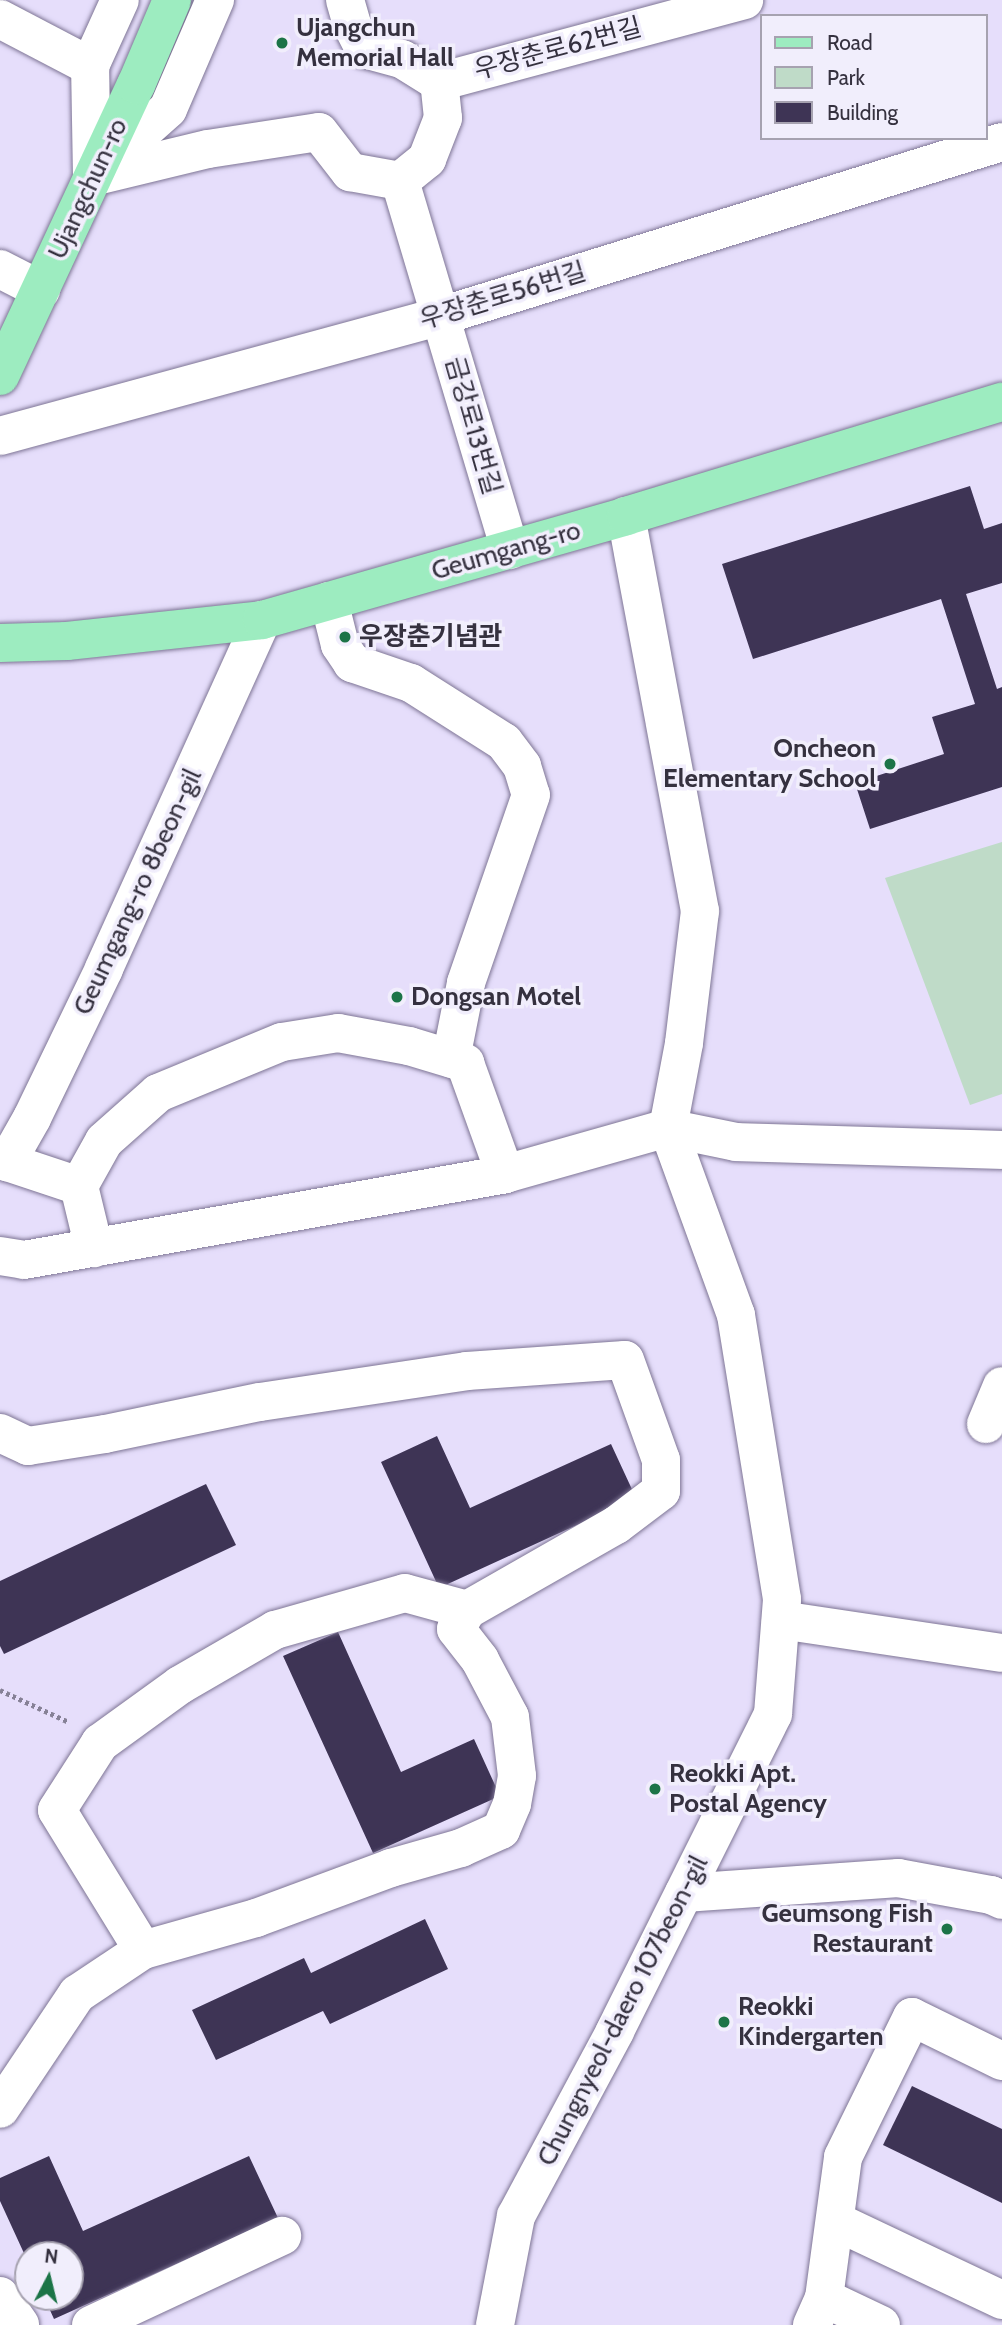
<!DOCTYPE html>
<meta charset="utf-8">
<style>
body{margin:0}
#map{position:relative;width:1002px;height:2325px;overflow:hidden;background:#e6defb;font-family:Cabin,"Noto Sans KR",sans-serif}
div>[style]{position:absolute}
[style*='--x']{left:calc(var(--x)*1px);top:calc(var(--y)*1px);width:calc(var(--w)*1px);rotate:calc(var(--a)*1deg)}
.green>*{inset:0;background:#bfdbc8}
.building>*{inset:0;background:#3e3455}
.path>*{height:4.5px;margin-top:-2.25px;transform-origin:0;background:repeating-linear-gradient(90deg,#868196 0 3.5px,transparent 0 7px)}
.roads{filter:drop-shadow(0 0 2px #7e7595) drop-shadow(0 0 2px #7e7595)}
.minor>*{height:38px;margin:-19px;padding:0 19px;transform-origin:19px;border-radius:19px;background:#fff}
.major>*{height:38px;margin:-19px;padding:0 19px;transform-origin:19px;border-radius:19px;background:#9decc0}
.dots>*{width:19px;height:19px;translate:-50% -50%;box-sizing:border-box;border:4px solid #f1eefc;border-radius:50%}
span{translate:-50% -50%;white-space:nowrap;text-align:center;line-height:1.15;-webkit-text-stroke:7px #f1eefc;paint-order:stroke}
.poi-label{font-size:26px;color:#35313f;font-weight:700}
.left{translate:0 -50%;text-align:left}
.right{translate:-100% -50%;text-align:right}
.street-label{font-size:26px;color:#35313f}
.legend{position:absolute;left:760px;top:14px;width:228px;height:126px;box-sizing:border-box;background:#f1eefc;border:2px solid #a6a2b0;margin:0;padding:9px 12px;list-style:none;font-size:21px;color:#35313f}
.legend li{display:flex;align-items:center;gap:14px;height:35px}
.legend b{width:35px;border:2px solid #a6a2b0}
.north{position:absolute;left:14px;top:2241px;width:70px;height:70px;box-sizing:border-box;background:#f1eefc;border:2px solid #a6a2b0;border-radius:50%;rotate:7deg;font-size:19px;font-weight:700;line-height:28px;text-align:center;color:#35313f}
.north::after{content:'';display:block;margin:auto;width:24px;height:32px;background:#1c7447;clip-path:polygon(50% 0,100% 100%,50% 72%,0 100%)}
</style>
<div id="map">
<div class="green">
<div style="clip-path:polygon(1002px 842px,1002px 1094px,970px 1105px,885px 878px)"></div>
</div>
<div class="building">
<div style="clip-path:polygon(970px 486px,984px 529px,1002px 523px,1002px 583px,966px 594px,997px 689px,1002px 687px,1002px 787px,870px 829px,855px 783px,944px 754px,932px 717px,975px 704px,941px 599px,753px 659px,722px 564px)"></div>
<div style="clip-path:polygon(437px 1436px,470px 1508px,611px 1444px,636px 1498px,439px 1588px,381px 1462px)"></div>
<div style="clip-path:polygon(206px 1484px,236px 1545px,4px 1654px,0 1646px,0 1581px)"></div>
<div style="clip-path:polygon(338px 1632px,401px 1772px,474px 1739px,500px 1796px,373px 1853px,283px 1656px)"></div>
<div style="clip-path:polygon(425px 1919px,448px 1969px,330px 2024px,323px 2011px,216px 2060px,192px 2010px,304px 1958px,311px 1973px)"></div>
<div style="clip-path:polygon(912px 2086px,1002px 2129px,1002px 2203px,883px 2145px)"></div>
<div style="clip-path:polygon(49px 2156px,83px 2231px,249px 2156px,278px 2218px,54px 2319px,44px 2297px,70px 2297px,70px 2255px,28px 2255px,28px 2262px,0 2201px,0 2178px)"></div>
</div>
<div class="path">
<div style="--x:0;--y:1690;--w:76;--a:24.9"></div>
</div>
<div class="roads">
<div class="minor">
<div style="--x:345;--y:0;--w:26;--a:74"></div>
<div style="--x:352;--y:25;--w:27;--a:63"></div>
<div style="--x:364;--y:49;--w:39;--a:15"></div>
<div style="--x:402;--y:59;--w:44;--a:31.9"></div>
<div style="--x:0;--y:19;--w:102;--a:27.6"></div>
<div style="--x:439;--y:82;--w:316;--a:-15"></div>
<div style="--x:96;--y:173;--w:96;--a:-41.6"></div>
<div style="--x:168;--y:109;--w:119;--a:-66.7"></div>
<div style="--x:92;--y:177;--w:119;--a:-13.6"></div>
<div style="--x:208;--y:149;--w:112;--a:-8.7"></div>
<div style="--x:319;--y:132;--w:51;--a:52.2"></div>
<div style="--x:350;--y:172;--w:51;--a:10.2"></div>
<div style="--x:400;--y:181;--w:35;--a:-39"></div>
<div style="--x:427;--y:159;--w:44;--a:-68.7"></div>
<div style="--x:443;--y:118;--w:36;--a:-96"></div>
<div style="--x:92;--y:177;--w:111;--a:-91"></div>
<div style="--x:90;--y:66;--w:72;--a:-65.6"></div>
<div style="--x:400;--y:181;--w:385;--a:73.4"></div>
<div style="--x:0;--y:269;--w:46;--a:27.1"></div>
<div style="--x:0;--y:436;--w:457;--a:-15.2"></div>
<div style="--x:441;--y:316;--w:587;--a:-17.23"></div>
<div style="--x:329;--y:601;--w:45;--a:76"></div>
<div style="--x:340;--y:645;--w:22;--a:56"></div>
<div style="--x:352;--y:663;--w:62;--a:18.7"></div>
<div style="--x:411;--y:683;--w:110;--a:32.4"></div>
<div style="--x:504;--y:742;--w:30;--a:53"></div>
<div style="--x:522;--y:766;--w:30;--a:73"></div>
<div style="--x:531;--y:795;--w:199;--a:109.1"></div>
<div style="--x:466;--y:983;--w:77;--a:101.2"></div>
<div style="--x:262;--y:620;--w:383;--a:114.4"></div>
<div style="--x:104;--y:969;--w:165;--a:115.8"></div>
<div style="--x:32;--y:1118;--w:51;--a:119.6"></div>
<div style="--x:7;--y:1162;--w:76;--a:18.4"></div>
<div style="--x:79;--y:1186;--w:51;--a:-60.9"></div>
<div style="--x:104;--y:1141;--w:72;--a:-41.6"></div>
<div style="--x:158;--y:1093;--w:134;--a:-22.4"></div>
<div style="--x:282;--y:1042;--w:57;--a:-9.1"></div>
<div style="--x:338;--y:1033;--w:72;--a:10.4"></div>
<div style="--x:409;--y:1046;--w:59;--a:16.9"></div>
<div style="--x:465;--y:1063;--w:118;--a:70.2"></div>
<div style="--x:79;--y:1186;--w:64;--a:76.4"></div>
<div style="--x:0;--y:1256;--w:24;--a:9"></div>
<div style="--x:24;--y:1260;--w:489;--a:-10.1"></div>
<div style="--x:505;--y:1174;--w:169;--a:-15.8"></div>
<div style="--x:668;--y:1128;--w:69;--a:11.6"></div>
<div style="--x:736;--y:1142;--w:266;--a:1.7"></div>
<div style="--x:986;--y:1424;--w:41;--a:-67.2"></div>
<div style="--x:0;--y:1433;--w:31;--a:25"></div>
<div style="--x:28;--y:1446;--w:78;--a:-8.9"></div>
<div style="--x:105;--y:1434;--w:158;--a:-11.7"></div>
<div style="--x:260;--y:1402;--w:209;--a:-8.5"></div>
<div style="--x:467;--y:1371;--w:158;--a:-4"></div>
<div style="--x:625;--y:1360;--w:106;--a:70.2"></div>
<div style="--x:661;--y:1460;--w:31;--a:90"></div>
<div style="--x:661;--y:1491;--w:56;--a:142.9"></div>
<div style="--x:616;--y:1525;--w:172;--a:150.3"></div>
<div style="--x:467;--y:1610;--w:22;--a:120"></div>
<div style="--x:456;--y:1629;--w:39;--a:52"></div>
<div style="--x:480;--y:1660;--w:64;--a:62.2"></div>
<div style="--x:510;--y:1717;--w:59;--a:83.2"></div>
<div style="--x:517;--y:1776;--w:28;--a:100"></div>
<div style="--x:512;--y:1804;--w:28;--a:113"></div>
<div style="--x:501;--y:1830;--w:44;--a:155.8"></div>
<div style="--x:461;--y:1848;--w:73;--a:164.1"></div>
<div style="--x:391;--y:1868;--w:144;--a:159.7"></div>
<div style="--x:256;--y:1918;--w:117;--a:164.2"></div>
<div style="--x:143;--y:1950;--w:79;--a:146.3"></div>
<div style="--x:77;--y:1994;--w:138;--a:123.8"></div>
<div style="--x:781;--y:1620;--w:223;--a:8.5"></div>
<div style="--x:684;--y:1893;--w:215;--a:-4"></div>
<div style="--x:898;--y:1878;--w:95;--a:10.4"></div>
<div style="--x:991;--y:1895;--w:12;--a:24"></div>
<div style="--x:143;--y:1950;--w:164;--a:-121.6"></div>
<div style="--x:57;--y:1810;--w:80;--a:-57.3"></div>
<div style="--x:100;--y:1743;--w:99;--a:-35.9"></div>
<div style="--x:180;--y:1685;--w:110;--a:-30.1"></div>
<div style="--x:275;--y:1630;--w:135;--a:-15.9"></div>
<div style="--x:405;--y:1593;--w:64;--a:15.3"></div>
<div style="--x:835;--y:2221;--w:185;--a:25.3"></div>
<div style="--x:0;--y:2296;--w:35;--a:55"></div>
<div style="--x:824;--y:2298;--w:63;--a:25.3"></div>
<div style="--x:91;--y:2325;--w:211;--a:-25"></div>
<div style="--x:495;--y:2325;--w:111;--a:-79.1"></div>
<div style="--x:516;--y:2216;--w:210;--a:-61.8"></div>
<div style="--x:615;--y:2031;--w:354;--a:-63.5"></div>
<div style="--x:773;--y:1714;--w:115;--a:-85.5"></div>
<div style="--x:782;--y:1599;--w:288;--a:-99.2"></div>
<div style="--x:736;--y:1315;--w:199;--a:-110"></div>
<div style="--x:668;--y:1128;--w:86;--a:-79.3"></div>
<div style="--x:684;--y:1043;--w:133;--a:-83.1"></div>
<div style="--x:700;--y:911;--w:402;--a:-100.6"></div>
<div style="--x:812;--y:2325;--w:30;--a:-66"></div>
<div style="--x:824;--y:2298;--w:142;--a:-82.3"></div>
<div style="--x:843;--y:2157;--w:156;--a:-63.8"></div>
<div style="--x:912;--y:2017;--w:100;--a:26.1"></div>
</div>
<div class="major">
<div style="--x:0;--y:376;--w:321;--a:-65"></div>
<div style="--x:136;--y:85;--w:92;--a:-67"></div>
<div style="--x:0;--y:643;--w:67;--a:-1.7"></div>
<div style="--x:67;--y:641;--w:196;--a:-6.1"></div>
<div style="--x:262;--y:620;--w:379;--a:-15.9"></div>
<div style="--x:626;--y:516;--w:393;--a:-16.9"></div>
</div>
</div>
<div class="dots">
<div style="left:282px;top:43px;background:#1c7447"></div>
<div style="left:345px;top:637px;background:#1c7447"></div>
<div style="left:890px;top:764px;background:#1c7447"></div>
<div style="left:397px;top:997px;background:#1c7447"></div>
<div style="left:655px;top:1789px;background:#1c7447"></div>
<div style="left:947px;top:1929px;background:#1c7447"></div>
<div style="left:724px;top:2022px;background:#1c7447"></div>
</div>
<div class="poi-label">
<span class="left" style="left:296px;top:43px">Ujangchun<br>Memorial Hall</span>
<span class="left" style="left:359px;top:637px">우장춘기념관</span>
<span class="right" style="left:876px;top:764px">Oncheon<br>Elementary School</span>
<span class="left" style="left:411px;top:997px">Dongsan Motel</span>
<span class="left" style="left:669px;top:1789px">Reokki Apt.<br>Postal Agency</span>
<span class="right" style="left:933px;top:1929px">Geumsong Fish<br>Restaurant</span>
<span class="left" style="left:738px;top:2022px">Reokki<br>Kindergarten</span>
</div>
<div class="street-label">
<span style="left:558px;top:49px;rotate:-15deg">우장춘로62번길</span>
<span style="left:88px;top:189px;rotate:-65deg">Ujangchun-ro</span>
<span style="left:503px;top:296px;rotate:-17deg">우장춘로56번길</span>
<span style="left:473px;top:426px;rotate:74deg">금강로13번길</span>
<span style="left:506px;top:551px;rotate:-16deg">Geumgang-ro</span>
<span style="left:138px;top:892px;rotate:-65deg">Geumgang-ro 8beon-gil</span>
<span style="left:623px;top:2011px;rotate:-63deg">Chungnyeol-daero 107beon-gil</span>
</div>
<ul class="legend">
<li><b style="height:9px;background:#9decc0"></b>Road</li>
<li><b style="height:19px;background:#bfdbc8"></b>Park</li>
<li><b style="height:19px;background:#3e3455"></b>Building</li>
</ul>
<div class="north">N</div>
</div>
